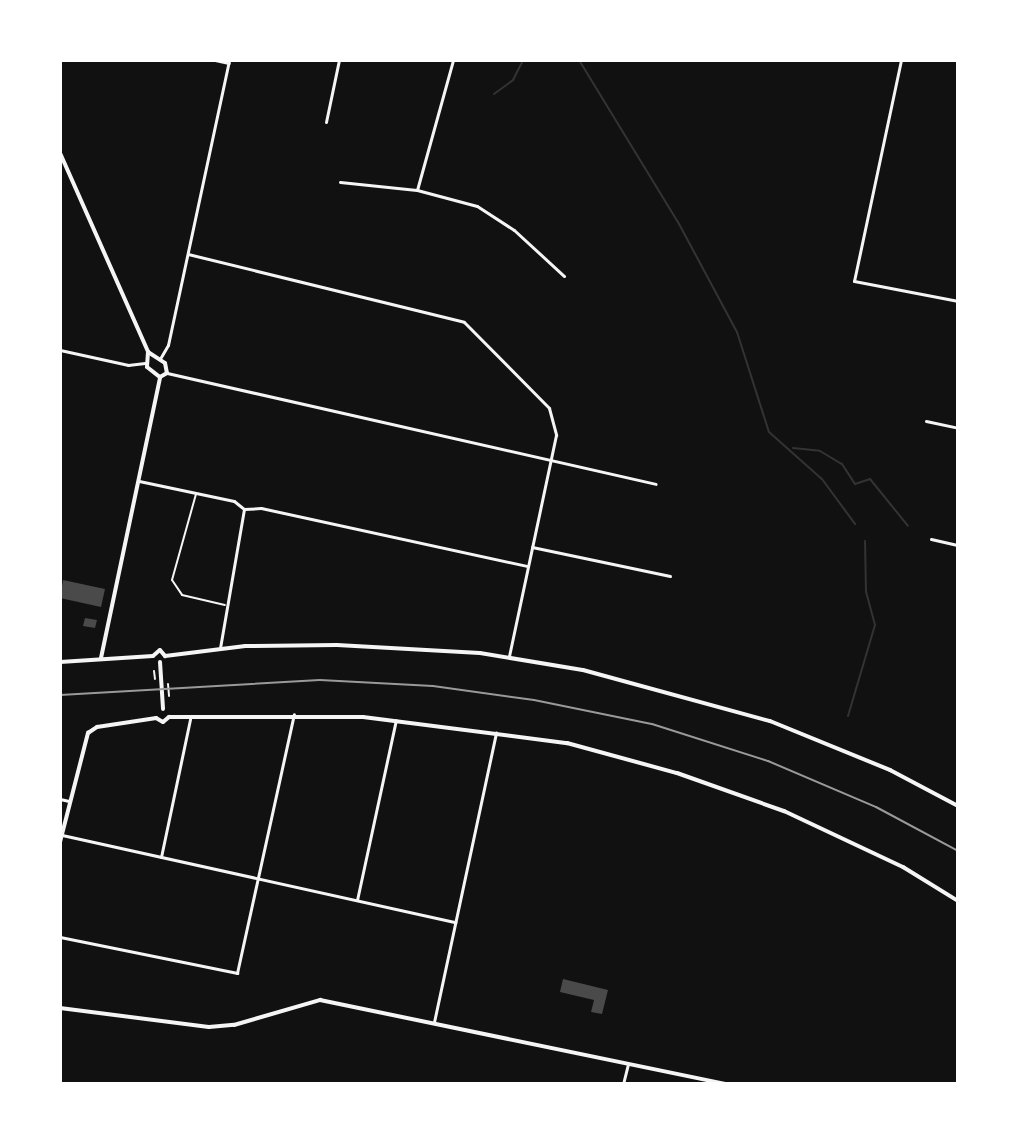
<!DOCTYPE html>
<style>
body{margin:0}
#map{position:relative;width:1018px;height:1144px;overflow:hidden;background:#111;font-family:"Titillium Web",sans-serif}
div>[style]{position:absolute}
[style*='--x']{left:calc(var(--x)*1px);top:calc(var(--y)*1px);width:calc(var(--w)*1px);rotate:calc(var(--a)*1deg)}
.stream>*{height:2px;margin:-1px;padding:0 1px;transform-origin:1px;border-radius:1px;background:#333}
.building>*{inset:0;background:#4a4a4a}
.path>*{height:2px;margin:-1px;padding:0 1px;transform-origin:1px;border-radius:1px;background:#f5f5f5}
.service>*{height:2px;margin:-1px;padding:0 1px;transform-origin:1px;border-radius:1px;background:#f5f5f5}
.minor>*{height:3px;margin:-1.5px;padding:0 1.5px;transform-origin:1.5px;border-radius:1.5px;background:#f5f5f5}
.tertiary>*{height:4px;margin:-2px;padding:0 2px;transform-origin:2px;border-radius:2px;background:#f5f5f5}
.rail>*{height:2px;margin:-1px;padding:0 1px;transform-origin:1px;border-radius:1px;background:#9a9a9a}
span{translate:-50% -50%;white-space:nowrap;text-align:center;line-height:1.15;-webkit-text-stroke:6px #fff;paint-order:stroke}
.frame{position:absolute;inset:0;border:62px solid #fff;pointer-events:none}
</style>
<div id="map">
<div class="stream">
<div style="--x:579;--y:60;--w:190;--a:58.6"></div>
<div style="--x:678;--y:222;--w:125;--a:61.8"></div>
<div style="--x:737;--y:332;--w:105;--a:72.3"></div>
<div style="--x:769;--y:432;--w:71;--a:41.6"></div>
<div style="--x:822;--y:479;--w:56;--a:53.7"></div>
<div style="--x:494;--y:94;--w:24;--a:-36"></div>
<div style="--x:513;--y:80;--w:22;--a:-63"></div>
<div style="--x:793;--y:448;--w:27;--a:6"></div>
<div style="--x:820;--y:451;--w:26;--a:31"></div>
<div style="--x:842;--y:464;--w:24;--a:57"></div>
<div style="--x:855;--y:484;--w:16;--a:-18"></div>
<div style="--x:870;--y:479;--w:60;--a:51"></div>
<div style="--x:848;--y:716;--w:95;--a:-73.5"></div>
<div style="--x:875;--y:625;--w:34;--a:-105"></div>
<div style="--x:866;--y:592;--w:51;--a:-91.1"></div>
</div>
<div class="building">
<div style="clip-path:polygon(63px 580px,105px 589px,101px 607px,60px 598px)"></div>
<div style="clip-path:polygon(85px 618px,97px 620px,95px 628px,83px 626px)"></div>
<div style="clip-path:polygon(563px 979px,608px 990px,602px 1014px,591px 1012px,594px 1000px,560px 992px)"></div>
</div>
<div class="path">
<div style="--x:154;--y:671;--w:8;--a:83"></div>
<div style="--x:168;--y:684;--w:12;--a:85"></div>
</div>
<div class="service">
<div style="--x:196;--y:494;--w:89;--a:105.6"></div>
<div style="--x:172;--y:580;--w:18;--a:56"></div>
<div style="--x:182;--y:595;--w:44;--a:13.1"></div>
</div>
<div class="minor">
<div style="--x:215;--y:60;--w:14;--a:12"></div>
<div style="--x:901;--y:60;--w:226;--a:102"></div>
<div style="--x:854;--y:281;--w:106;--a:10.9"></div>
<div style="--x:326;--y:122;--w:63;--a:-78.2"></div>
<div style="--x:340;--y:182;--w:77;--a:5.9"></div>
<div style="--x:417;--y:190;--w:62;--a:14.9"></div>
<div style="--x:477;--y:206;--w:44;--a:33"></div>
<div style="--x:514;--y:230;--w:68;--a:42.6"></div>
<div style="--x:417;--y:190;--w:135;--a:-74.5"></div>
<div style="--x:188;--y:254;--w:284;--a:13.8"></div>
<div style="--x:464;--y:322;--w:121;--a:45.3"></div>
<div style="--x:549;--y:408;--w:28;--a:75"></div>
<div style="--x:556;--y:435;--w:227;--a:102"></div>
<div style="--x:60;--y:350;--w:70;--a:12.4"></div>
<div style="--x:128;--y:365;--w:17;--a:-7"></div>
<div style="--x:161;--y:357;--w:14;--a:-60"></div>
<div style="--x:168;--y:345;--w:291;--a:-77.9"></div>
<div style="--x:167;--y:373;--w:501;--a:12.79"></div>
<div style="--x:926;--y:421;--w:33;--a:12"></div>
<div style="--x:139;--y:481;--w:97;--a:11.9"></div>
<div style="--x:234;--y:501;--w:13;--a:39"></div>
<div style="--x:244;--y:509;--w:17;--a:-3"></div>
<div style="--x:261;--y:508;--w:273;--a:12.3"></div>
<div style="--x:931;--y:539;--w:28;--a:13"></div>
<div style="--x:532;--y:547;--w:141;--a:11.9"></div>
<div style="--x:220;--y:648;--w:141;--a:-80.2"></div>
<div style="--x:60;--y:799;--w:9;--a:13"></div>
<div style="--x:62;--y:835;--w:403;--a:12.5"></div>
<div style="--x:161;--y:857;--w:141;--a:-78.1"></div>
<div style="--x:357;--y:900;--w:184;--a:-77.8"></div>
<div style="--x:60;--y:937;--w:181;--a:11.5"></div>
<div style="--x:237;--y:973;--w:265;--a:-77.6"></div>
<div style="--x:434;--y:1022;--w:296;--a:-77.9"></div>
<div style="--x:506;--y:1083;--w:22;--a:3"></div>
<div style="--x:623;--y:1084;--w:21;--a:-76"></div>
</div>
<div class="tertiary">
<div style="--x:60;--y:153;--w:218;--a:66.1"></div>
<div style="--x:148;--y:352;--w:20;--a:33"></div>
<div style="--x:165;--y:363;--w:10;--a:79"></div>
<div style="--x:167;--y:373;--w:8;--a:150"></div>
<div style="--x:148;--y:352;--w:15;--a:94"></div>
<div style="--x:147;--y:367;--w:16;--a:38"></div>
<div style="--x:153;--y:656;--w:9;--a:-41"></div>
<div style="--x:160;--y:650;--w:8;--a:50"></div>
<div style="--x:165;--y:656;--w:81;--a:-7.1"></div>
<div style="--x:245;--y:646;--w:92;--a:-0.6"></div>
<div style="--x:337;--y:645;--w:143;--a:3.2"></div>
<div style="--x:480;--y:653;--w:104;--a:9.4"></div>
<div style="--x:583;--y:670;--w:194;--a:15.3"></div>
<div style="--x:770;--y:721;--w:130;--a:22.2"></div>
<div style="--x:890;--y:770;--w:77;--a:27.9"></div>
<div style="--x:101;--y:658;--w:287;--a:-78.1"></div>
<div style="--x:60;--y:662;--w:93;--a:-3.7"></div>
<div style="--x:160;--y:662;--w:47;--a:86.3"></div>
<div style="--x:156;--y:718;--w:8;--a:30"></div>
<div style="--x:163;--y:722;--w:8;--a:-40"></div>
<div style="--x:169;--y:717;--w:194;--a:0"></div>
<div style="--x:363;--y:717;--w:206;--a:7.3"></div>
<div style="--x:567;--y:743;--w:114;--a:15.3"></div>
<div style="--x:677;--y:773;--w:114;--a:19.6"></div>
<div style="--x:784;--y:811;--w:132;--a:25.2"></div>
<div style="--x:903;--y:867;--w:65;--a:31.7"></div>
<div style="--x:60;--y:842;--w:113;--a:-75.6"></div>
<div style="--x:88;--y:733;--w:11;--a:-34"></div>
<div style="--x:97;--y:727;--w:60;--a:-8.7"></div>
<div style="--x:60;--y:1008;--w:150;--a:7.3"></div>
<div style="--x:209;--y:1027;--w:25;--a:-5"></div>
<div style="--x:234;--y:1025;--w:90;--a:-16.2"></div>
<div style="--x:320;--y:1000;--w:415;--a:11.7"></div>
</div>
<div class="rail">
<div style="--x:60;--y:695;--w:260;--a:-3.3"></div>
<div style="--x:320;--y:680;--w:113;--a:3"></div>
<div style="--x:433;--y:686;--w:102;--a:7.9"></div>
<div style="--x:534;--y:700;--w:120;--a:11.5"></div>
<div style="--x:652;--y:724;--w:122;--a:17.7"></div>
<div style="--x:768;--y:761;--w:117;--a:23.1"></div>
<div style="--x:876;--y:807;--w:93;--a:28.2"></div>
</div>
<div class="frame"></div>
</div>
